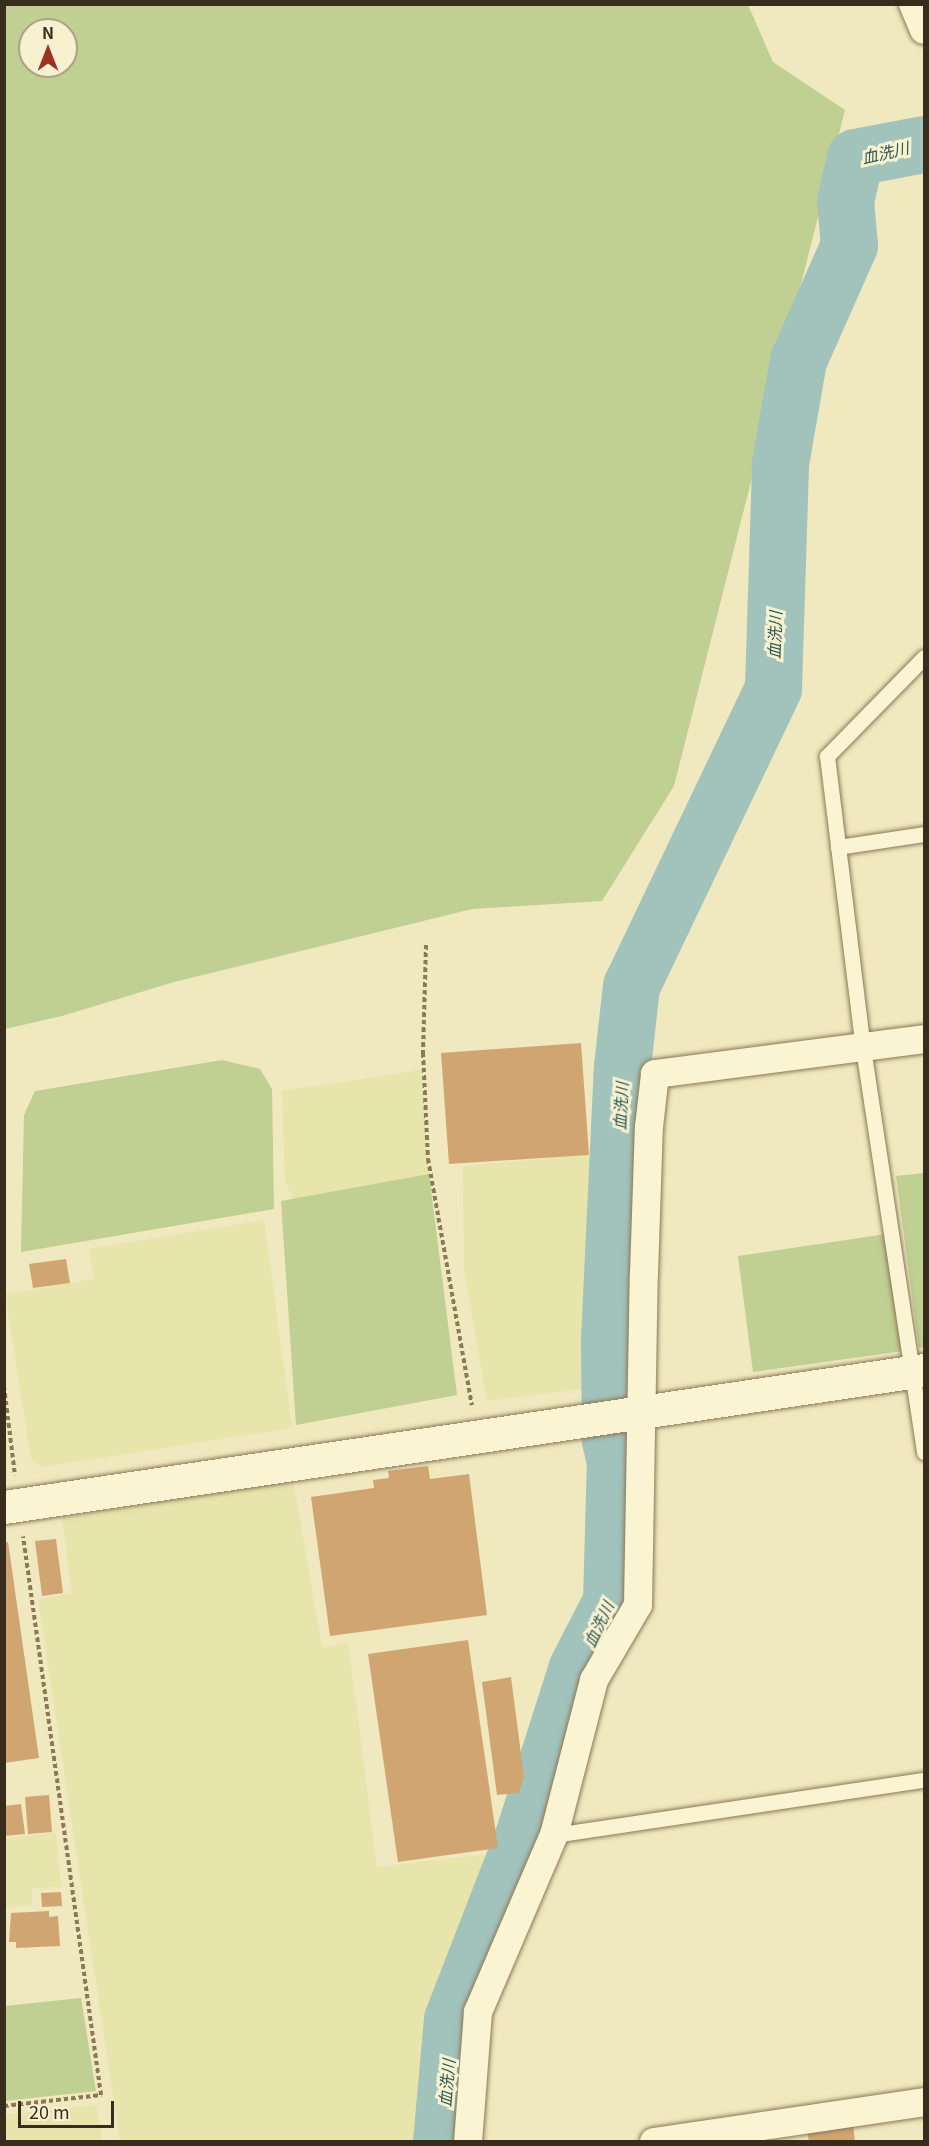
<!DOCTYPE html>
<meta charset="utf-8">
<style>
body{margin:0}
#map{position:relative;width:929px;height:2146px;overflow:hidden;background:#f0e8bf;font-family:Georgia,"Noto Sans JP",serif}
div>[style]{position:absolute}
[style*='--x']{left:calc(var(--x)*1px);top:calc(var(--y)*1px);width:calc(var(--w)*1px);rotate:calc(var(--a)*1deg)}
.farmland>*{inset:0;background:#e7e4ac}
.green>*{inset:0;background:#c0cf92}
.river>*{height:57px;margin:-28.5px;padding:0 28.5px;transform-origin:28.5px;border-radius:28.5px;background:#a2c2bc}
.building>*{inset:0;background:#d1a572}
.path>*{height:4px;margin-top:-2px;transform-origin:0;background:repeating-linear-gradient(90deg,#8a7856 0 4.5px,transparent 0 7.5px)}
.roads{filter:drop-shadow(0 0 2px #8a7856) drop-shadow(0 0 2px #8a7856)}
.service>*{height:15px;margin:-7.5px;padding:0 7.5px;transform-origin:7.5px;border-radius:7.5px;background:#fbf4d2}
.minor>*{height:28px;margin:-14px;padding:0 14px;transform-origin:14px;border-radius:14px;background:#fbf4d2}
.tertiary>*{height:33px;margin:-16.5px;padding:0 16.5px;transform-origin:16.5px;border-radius:16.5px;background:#fbf4d2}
span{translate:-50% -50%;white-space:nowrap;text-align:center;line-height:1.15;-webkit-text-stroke:6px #f7f1cf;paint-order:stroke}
.water-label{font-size:16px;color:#2a5659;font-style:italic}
.frame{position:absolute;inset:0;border:6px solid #382d1c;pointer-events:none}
.north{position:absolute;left:18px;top:18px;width:60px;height:60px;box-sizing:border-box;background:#f7f1cf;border:2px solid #aba387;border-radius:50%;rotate:0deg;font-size:16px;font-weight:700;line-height:24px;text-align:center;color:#382d1c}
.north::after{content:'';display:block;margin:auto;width:21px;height:27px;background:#9d3122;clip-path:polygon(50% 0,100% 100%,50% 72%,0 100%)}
.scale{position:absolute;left:18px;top:2101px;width:96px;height:27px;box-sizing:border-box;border:3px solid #382d1c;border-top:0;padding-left:8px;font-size:18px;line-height:21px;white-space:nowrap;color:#382d1c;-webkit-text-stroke:4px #f7f1cf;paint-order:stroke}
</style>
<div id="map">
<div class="farmland">
<div style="clip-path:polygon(421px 1070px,429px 1174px,294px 1199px,285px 1182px,282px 1091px)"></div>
<div style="clip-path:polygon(606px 1153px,598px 1249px,598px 1387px,487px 1401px,464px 1269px,463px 1166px)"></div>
<div style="clip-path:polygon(264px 1220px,292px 1428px,42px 1467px,31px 1459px,5px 1294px,94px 1279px,89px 1249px)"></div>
<div style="clip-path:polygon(293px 1480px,322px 1648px,348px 1642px,377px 1867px,498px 1853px,436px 2013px,420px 2141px,120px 2141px,38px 1599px,72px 1593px,62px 1518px)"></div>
<div style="clip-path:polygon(56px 1833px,61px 1887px,32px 1888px,32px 1905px,5px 1908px,5px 1838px)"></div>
<div style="clip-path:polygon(97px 2105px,102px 2141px,5px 2141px,5px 2115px)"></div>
</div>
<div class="green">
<div style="clip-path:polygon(evenodd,4px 5px,748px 5px,773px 62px,845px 110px,674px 786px,602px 901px,472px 909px,174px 982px,62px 1016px,5px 1029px,4px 5px,30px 30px,66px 30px,66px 66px,30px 66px,30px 30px)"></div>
<div style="clip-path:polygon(222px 1060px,260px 1069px,272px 1089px,274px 1209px,21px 1252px,24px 1115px,35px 1091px)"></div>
<div style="clip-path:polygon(924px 1173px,924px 1347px,919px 1348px,896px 1176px)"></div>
<div style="clip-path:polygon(429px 1174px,457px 1395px,296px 1425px,281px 1201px)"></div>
<div style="clip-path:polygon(886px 1234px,903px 1351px,753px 1372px,738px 1256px)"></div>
<div style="clip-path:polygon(81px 1998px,96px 2091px,5px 2101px,5px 2006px)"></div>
</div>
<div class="river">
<div style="--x:441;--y:2142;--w:123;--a:-84.9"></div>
<div style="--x:452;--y:2019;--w:196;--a:-68.8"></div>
<div style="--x:523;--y:1836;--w:177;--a:-72.3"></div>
<div style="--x:577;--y:1667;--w:74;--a:-62.7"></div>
<div style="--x:611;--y:1601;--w:139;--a:-88.4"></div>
<div style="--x:615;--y:1462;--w:23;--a:-103"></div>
<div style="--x:610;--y:1440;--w:101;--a:-90.6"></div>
<div style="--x:609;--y:1339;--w:273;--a:-87.3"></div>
<div style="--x:622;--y:1066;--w:81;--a:-83.6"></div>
<div style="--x:631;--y:986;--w:330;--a:-64.5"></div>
<div style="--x:773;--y:688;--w:225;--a:-88.2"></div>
<div style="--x:780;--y:463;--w:105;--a:-80.1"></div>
<div style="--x:798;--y:360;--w:126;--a:-66.1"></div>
<div style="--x:849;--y:245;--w:44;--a:-95.2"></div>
<div style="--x:845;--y:201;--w:45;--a:-77.2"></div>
<div style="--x:855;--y:157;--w:70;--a:-10.7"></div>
</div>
<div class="building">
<div style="clip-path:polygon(581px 1043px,589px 1155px,449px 1164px,441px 1053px)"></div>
<div style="clip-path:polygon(66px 1259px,70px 1283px,33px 1288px,29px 1264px)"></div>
<div style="clip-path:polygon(428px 1466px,430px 1479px,469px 1474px,487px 1615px,330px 1636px,311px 1497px,374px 1488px,373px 1480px,389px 1478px,388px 1471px)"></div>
<div style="clip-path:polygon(56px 1539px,63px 1593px,42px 1596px,35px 1541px)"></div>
<div style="clip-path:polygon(8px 1542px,39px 1758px,4px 1763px,4px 1543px)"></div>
<div style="clip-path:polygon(468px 1640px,498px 1848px,398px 1862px,368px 1654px)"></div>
<div style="clip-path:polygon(511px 1677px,524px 1777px,519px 1793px,497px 1795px,482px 1682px)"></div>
<div style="clip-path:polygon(49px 1795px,52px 1832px,28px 1834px,25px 1797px)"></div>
<div style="clip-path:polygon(21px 1804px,25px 1834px,4px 1836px,4px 1806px)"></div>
<div style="clip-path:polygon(61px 1892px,62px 1906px,42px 1907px,41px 1893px)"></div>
<div style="clip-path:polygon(49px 1911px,49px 1917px,58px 1916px,60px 1946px,16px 1948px,16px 1942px,9px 1942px,11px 1913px)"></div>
<div style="clip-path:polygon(853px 2124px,855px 2142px,809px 2142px,807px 2130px)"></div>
</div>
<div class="path">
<div style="--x:426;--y:945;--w:108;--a:91.6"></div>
<div style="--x:423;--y:1053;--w:106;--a:87.3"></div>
<div style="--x:428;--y:1159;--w:250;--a:79.9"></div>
<div style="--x:4;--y:1386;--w:90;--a:83"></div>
<div style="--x:4;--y:2106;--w:98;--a:-6.5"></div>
<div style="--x:101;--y:2095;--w:564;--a:-97.94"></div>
</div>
<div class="roads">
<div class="service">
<div style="--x:924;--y:657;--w:139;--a:134.4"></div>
<div style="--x:827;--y:756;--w:294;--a:83"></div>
<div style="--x:863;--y:1048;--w:409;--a:81.4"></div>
<div style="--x:838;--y:847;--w:87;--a:-8.6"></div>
<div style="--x:554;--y:1835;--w:374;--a:-8.5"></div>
</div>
<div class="minor">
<div style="--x:913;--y:4;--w:28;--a:67"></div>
<div style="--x:468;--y:2142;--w:130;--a:-85.6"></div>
<div style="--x:478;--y:2012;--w:193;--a:-66.8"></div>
<div style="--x:554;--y:1835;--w:160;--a:-75.5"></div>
<div style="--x:594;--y:1680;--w:87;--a:-59.6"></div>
<div style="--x:638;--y:1605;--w:331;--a:-89"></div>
<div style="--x:644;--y:1274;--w:147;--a:-88.1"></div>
<div style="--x:649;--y:1127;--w:53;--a:-83.5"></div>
<div style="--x:655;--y:1074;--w:271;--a:-7.4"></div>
<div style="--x:654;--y:2142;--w:273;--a:-8.4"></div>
</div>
<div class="tertiary">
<div style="--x:4;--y:1507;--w:930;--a:-8.47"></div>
</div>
</div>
<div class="water-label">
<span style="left:885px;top:152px;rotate:-13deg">血洗川</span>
<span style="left:774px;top:635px;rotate:-88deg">血洗川</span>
<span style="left:620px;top:1106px;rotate:-87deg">血洗川</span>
<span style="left:598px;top:1624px;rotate:-65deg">血洗川</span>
<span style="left:446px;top:2083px;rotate:-85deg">血洗川</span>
</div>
<div class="frame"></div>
<div class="north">N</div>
<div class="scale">20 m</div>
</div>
